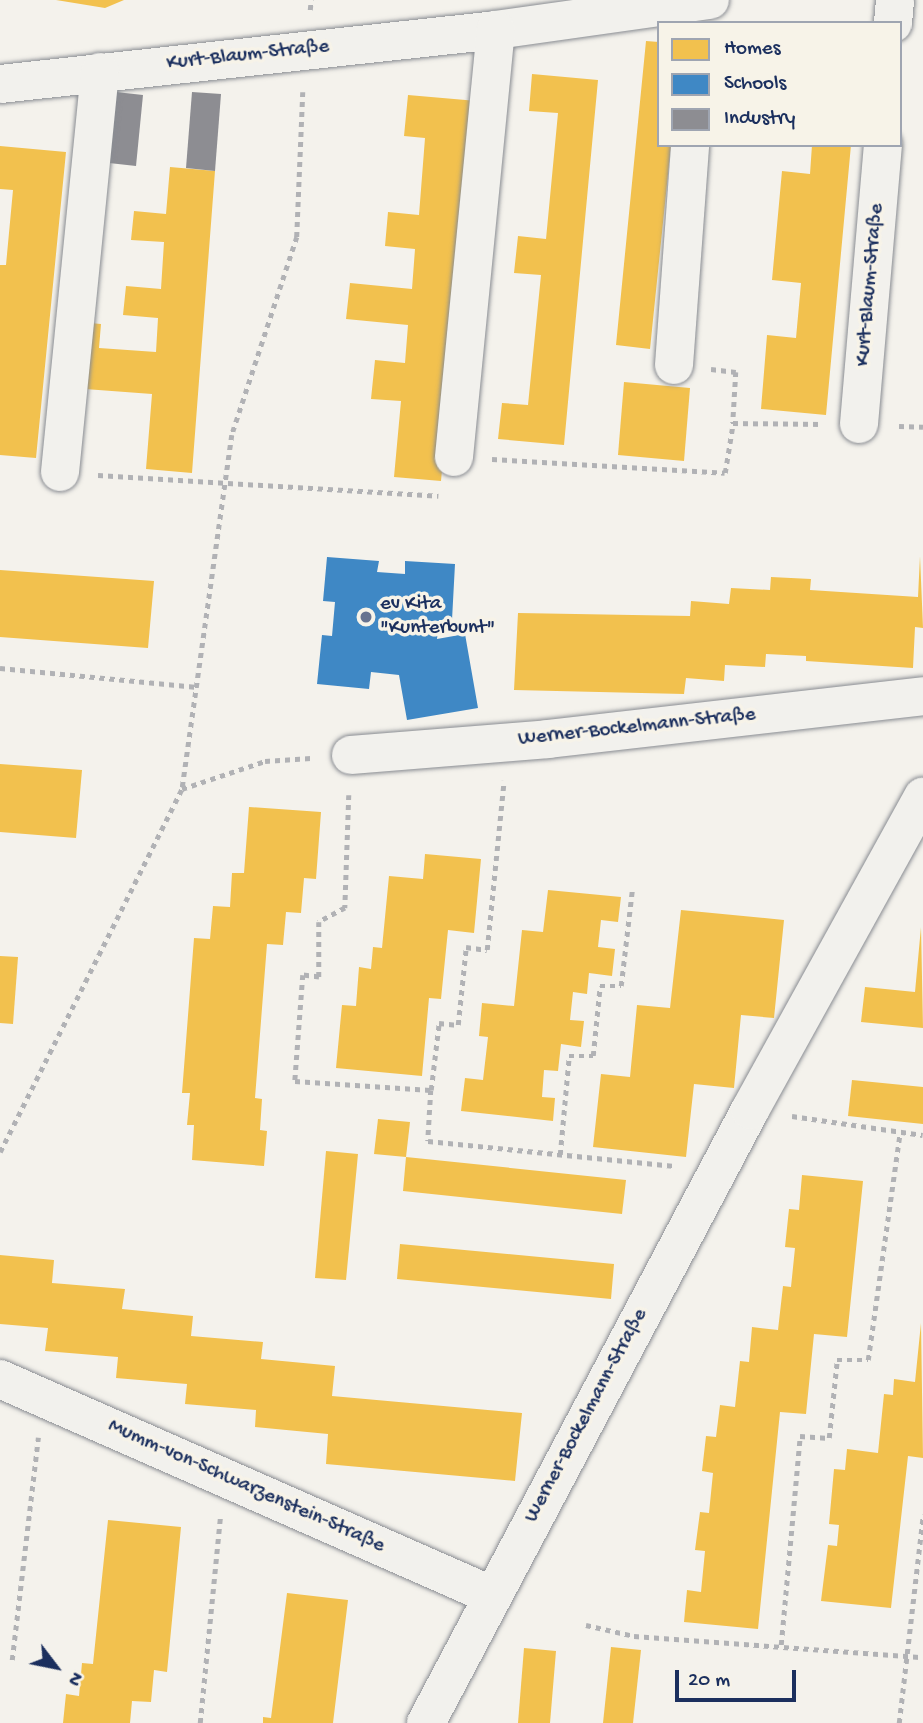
<!DOCTYPE html>
<meta charset="utf-8">
<style>
body{margin:0}
#map{position:relative;width:923px;height:1723px;overflow:hidden;background:#f4f2ec;font-family:"Gochi Hand",sans-serif}
div>[style]{position:absolute}
[style*='--x']{left:calc(var(--x)*1px);top:calc(var(--y)*1px);width:calc(var(--w)*1px);rotate:calc(var(--a)*1deg)}
.homes>*{inset:0;background:#f2c14e}
.schools>*{inset:0;background:#3f88c5}
.industry>*{inset:0;background:#8d8d92}
.path>*{height:4.5px;margin-top:-2.25px;transform-origin:0;background:repeating-linear-gradient(90deg,#b1b2b5 0 5px,transparent 0 10px)}
.roads{filter:drop-shadow(0 0 2px #898c92) drop-shadow(0 0 2px #898c92)}
.minor>*{height:38px;margin:-19px;padding:0 19px;transform-origin:19px;border-radius:19px;background:#f2f1ed}
.dots>*{width:19px;height:19px;translate:-50% -50%;box-sizing:border-box;border:4px solid #f7f3e8;border-radius:50%}
span{translate:-50% -50%;white-space:nowrap;text-align:center;line-height:1.15;-webkit-text-stroke:7px #f7f3e8;paint-order:stroke}
.street-label{font-size:21px;color:#1b2f5e}
.poi-label{font-size:21px;color:#1b2f5e}
.left{translate:0 -50%;text-align:left}
.legend{position:absolute;left:657px;top:21px;width:245px;height:126px;box-sizing:border-box;background:#f7f3e8;border:2px solid #9fa5b1;margin:0;padding:9px 12px;list-style:none;font-size:21px;color:#1b2f5e}
.legend li{display:flex;align-items:center;gap:14px;height:35px}
.legend b{width:35px;border:2px solid #9fa5b1}
.north{position:absolute;left:21px;top:1632px;width:70px;height:70px;-webkit-text-stroke:5px #f7f3e8;paint-order:stroke;rotate:122deg;font-size:19px;font-weight:700;line-height:28px;text-align:center;color:#1b2f5e}
.north::after{content:'';display:block;margin:auto;width:24px;height:32px;background:#1b2f5e;clip-path:polygon(50% 0,100% 100%,50% 72%,0 100%)}
.scale{position:absolute;left:675px;top:1670px;width:121px;height:32px;box-sizing:border-box;border:4px solid #1b2f5e;border-top:0;padding-left:9px;font-size:21px;line-height:24px;white-space:nowrap;color:#1b2f5e;-webkit-text-stroke:5px #f7f3e8;paint-order:stroke}
</style>
<div id="map">
<div class="homes">
<div style="clip-path:polygon(56px 0,124px 0,105px 8px)"></div>
<div style="clip-path:polygon(646px 41px,659px 42px,659px 145px,671px 145px,650px 349px,616px 345px)"></div>
<div style="clip-path:polygon(532px 74px,598px 80px,564px 445px,498px 439px,502px 403px,528px 405px,541px 275px,514px 273px,518px 236px,546px 239px,558px 113px,529px 111px)"></div>
<div style="clip-path:polygon(408px 95px,477px 101px,441px 481px,394px 477px,401px 401px,371px 399px,375px 360px,405px 363px,408px 325px,346px 319px,350px 283px,412px 289px,415px 249px,385px 246px,388px 212px,419px 215px,425px 138px,404px 136px)"></div>
<div style="clip-path:polygon(812px 145px,851px 145px,826px 415px,761px 409px,767px 335px,796px 338px,801px 283px,772px 280px,782px 171px,810px 174px)"></div>
<div style="clip-path:polygon(0 146px,66px 152px,36px 458px,0 455px,0 265px,6px 265px,13px 190px,0 189px)"></div>
<div style="clip-path:polygon(170px 167px,215px 171px,192px 473px,146px 469px,152px 394px,85px 389px,79px 322px,101px 324px,99px 348px,156px 352px,158px 318px,123px 315px,126px 286px,161px 289px,164px 242px,131px 240px,134px 211px,166px 214px)"></div>
<div style="clip-path:polygon(624px 382px,690px 388px,684px 461px,618px 455px)"></div>
<div style="clip-path:polygon(920px 556px,923px 628px,915px 627px,913px 668px,806px 661px,806px 656px,766px 654px,765px 667px,725px 665px,724px 681px,686px 678px,684px 694px,514px 690px,518px 613px,690px 616px,691px 601px,729px 604px,731px 588px,770px 590px,771px 577px,811px 579px,810px 590px,918px 597px)"></div>
<div style="clip-path:polygon(0 570px,154px 581px,148px 648px,0 637px)"></div>
<div style="clip-path:polygon(0 764px,82px 770px,76px 838px,0 832px)"></div>
<div style="clip-path:polygon(249px 807px,321px 812px,316px 879px,304px 878px,301px 913px,286px 912px,283px 945px,267px 944px,255px 1098px,262px 1099px,260px 1130px,267px 1131px,264px 1166px,192px 1160px,194px 1125px,187px 1125px,190px 1093px,182px 1093px,194px 938px,210px 939px,213px 906px,230px 907px,232px 873px,244px 873px)"></div>
<div style="clip-path:polygon(425px 854px,481px 859px,474px 933px,448px 930px,441px 999px,429px 998px,422px 1076px,336px 1068px,342px 1005px,356px 1006px,359px 967px,371px 969px,373px 947px,382px 948px,389px 876px,423px 879px)"></div>
<div style="clip-path:polygon(548px 890px,621px 897px,618px 922px,601px 920px,598px 947px,615px 949px,612px 976px,589px 973px,587px 994px,573px 992px,570px 1020px,584px 1021px,581px 1047px,561px 1044px,558px 1071px,544px 1070px,542px 1097px,555px 1098px,553px 1121px,461px 1111px,465px 1078px,483px 1080px,488px 1037px,479px 1036px,482px 1003px,514px 1006px,522px 930px,543px 932px)"></div>
<div style="clip-path:polygon(681px 910px,784px 920px,774px 1018px,741px 1015px,734px 1088px,694px 1084px,686px 1157px,593px 1147px,601px 1074px,630px 1077px,637px 1005px,670px 1008px)"></div>
<div style="clip-path:polygon(921px 927px,923px 1028px,861px 1022px,865px 987px,915px 992px)"></div>
<div style="clip-path:polygon(0 956px,18px 957px,13px 1024px,0 1023px)"></div>
<div style="clip-path:polygon(852px 1080px,923px 1087px,923px 1124px,848px 1116px)"></div>
<div style="clip-path:polygon(378px 1119px,410px 1122px,406px 1157px,374px 1154px)"></div>
<div style="clip-path:polygon(326px 1151px,358px 1154px,346px 1280px,315px 1278px)"></div>
<div style="clip-path:polygon(406px 1157px,626px 1180px,622px 1214px,403px 1191px)"></div>
<div style="clip-path:polygon(802px 1175px,863px 1181px,847px 1337px,814px 1334px,806px 1414px,780px 1412px,758px 1629px,684px 1622px,687px 1590px,701px 1592px,705px 1551px,695px 1550px,700px 1512px,709px 1513px,713px 1473px,702px 1471px,706px 1436px,716px 1437px,720px 1405px,735px 1407px,740px 1361px,749px 1362px,752px 1327px,778px 1330px,783px 1286px,791px 1287px,795px 1248px,785px 1247px,789px 1209px,799px 1210px)"></div>
<div style="clip-path:polygon(400px 1244px,614px 1264px,611px 1299px,397px 1279px)"></div>
<div style="clip-path:polygon(0 1255px,54px 1260px,52px 1283px,125px 1289px,122px 1309px,193px 1316px,191px 1336px,263px 1342px,261px 1359px,335px 1366px,332px 1396px,522px 1413px,515px 1481px,326px 1464px,328px 1434px,255px 1427px,256px 1410px,185px 1404px,187px 1384px,116px 1378px,118px 1357px,45px 1351px,48px 1328px,0 1324px)"></div>
<div style="clip-path:polygon(921px 1323px,923px 1458px,908px 1456px,891px 1608px,821px 1601px,828px 1545px,837px 1546px,839px 1525px,829px 1524px,834px 1469px,845px 1470px,847px 1449px,878px 1453px,884px 1394px,893px 1395px,894px 1379px,915px 1382px)"></div>
<div style="clip-path:polygon(108px 1520px,181px 1527px,167px 1672px,154px 1670px,151px 1702px,132px 1701px,130px 1723px,63px 1723px,66px 1694px,79px 1696px,82px 1663px,93px 1664px)"></div>
<div style="clip-path:polygon(287px 1593px,348px 1600px,333px 1723px,263px 1723px,263px 1717px,271px 1718px)"></div>
<div style="clip-path:polygon(611px 1647px,641px 1650px,633px 1723px,603px 1723px)"></div>
<div style="clip-path:polygon(524px 1648px,556px 1651px,550px 1723px,518px 1723px)"></div>
</div>
<div class="schools">
<div style="clip-path:polygon(327px 557px,379px 561px,377px 572px,405px 574px,405px 561px,455px 564px,452px 620px,439px 620px,437px 639px,465px 634px,478px 708px,407px 720px,399px 675px,371px 672px,369px 689px,317px 684px,322px 635px,332px 636px,335px 602px,323px 601px)"></div>
</div>
<div class="industry">
<div style="clip-path:polygon(107px 91px,143px 95px,136px 166px,100px 162px)"></div>
<div style="clip-path:polygon(192px 92px,221px 94px,215px 171px,186px 168px)"></div>
</div>
<div class="path">
<div style="--x:310;--y:10;--w:10;--a:-84"></div>
<div style="--x:303;--y:92;--w:145;--a:92.4"></div>
<div style="--x:297;--y:237;--w:208;--a:108.2"></div>
<div style="--x:232;--y:435;--w:358;--a:98"></div>
<div style="--x:182;--y:789;--w:88;--a:-18.6"></div>
<div style="--x:265;--y:761;--w:46;--a:-3.7"></div>
<div style="--x:711;--y:369;--w:25;--a:7"></div>
<div style="--x:736;--y:372;--w:51;--a:93.4"></div>
<div style="--x:899;--y:426;--w:24;--a:2"></div>
<div style="--x:492;--y:459;--w:233;--a:3.4"></div>
<div style="--x:725;--y:473;--w:51;--a:-80.9"></div>
<div style="--x:733;--y:423;--w:88;--a:0.7"></div>
<div style="--x:98;--y:475;--w:341;--a:3.5"></div>
<div style="--x:0;--y:668;--w:198;--a:5.5"></div>
<div style="--x:349;--y:795;--w:113;--a:92"></div>
<div style="--x:345;--y:908;--w:30;--a:152"></div>
<div style="--x:319;--y:922;--w:55;--a:90"></div>
<div style="--x:319;--y:977;--w:16;--a:-173"></div>
<div style="--x:303;--y:975;--w:106;--a:94.3"></div>
<div style="--x:295;--y:1081;--w:136;--a:3.8"></div>
<div style="--x:431;--y:1090;--w:51;--a:93.4"></div>
<div style="--x:428;--y:1141;--w:248;--a:5.8"></div>
<div style="--x:431;--y:1090;--w:67;--a:-83.2"></div>
<div style="--x:439;--y:1023;--w:19;--a:6"></div>
<div style="--x:458;--y:1025;--w:78;--a:-84.1"></div>
<div style="--x:466;--y:947;--w:21;--a:8"></div>
<div style="--x:487;--y:950;--w:170;--a:-84.3"></div>
<div style="--x:792;--y:1116;--w:132;--a:8.3"></div>
<div style="--x:0;--y:1152;--w:406;--a:-63.4"></div>
<div style="--x:560;--y:1155;--w:99;--a:-84.8"></div>
<div style="--x:569;--y:1056;--w:24;--a:0"></div>
<div style="--x:593;--y:1056;--w:70;--a:-84.3"></div>
<div style="--x:600;--y:986;--w:21;--a:0"></div>
<div style="--x:621;--y:986;--w:96;--a:-83.4"></div>
<div style="--x:586;--y:1625;--w:49;--a:12.9"></div>
<div style="--x:634;--y:1636;--w:290;--a:4.2"></div>
<div style="--x:781;--y:1645;--w:210;--a:-84.8"></div>
<div style="--x:800;--y:1436;--w:29;--a:4"></div>
<div style="--x:829;--y:1438;--w:78;--a:-84.1"></div>
<div style="--x:837;--y:1360;--w:31;--a:0"></div>
<div style="--x:868;--y:1360;--w:229;--a:-82"></div>
<div style="--x:12;--y:1660;--w:224;--a:-83.3"></div>
<div style="--x:200;--y:1723;--w:206;--a:-84.4"></div>
<div style="--x:899;--y:1723;--w:210;--a:-83.4"></div>
</div>
<div class="roads">
<div class="minor">
<div style="--x:893;--y:23;--w:23;--a:-85"></div>
<div style="--x:0;--y:84;--w:499;--a:-6.2"></div>
<div style="--x:496;--y:30;--w:216;--a:-8"></div>
<div style="--x:674;--y:365;--w:221;--a:-85.8"></div>
<div style="--x:859;--y:424;--w:280;--a:-85.1"></div>
<div style="--x:454;--y:457;--w:429;--a:-84.4"></div>
<div style="--x:60;--y:472;--w:402;--a:-84.3"></div>
<div style="--x:351;--y:755;--w:198;--a:-4.6"></div>
<div style="--x:548;--y:739;--w:377;--a:-6.5"></div>
<div style="--x:0;--y:1379;--w:536;--a:23.75"></div>
<div style="--x:426;--y:1723;--w:693;--a:-62.14"></div>
<div style="--x:750;--y:1110;--w:358;--a:-61.1"></div>
</div>
</div>
<div class="dots">
<div style="left:366px;top:617px;background:#677390"></div>
</div>
<div class="street-label">
<span style="left:248px;top:56px;rotate:-6deg">Kurt-Blaum-Straße</span>
<span style="left:871px;top:285px;rotate:-85deg">Kurt-Blaum-Straße</span>
<span style="left:637px;top:728px;rotate:-6deg">Werner-Bockelmann-Straße</span>
<span style="left:587px;top:1416px;rotate:-62deg">Werner-Bockelmann-Straße</span>
<span style="left:246px;top:1487px;rotate:24deg">Mumm-von-Schwarzenstein-Straße</span>
</div>
<div class="poi-label">
<span class="left" style="left:380px;top:617px">ev Kita<br>"Kunterbunt"</span>
</div>
<ul class="legend">
<li><b style="height:19px;background:#f2c14e"></b>Homes</li>
<li><b style="height:19px;background:#3f88c5"></b>Schools</li>
<li><b style="height:19px;background:#8d8d92"></b>Industry</li>
</ul>
<div class="north">N</div>
<div class="scale">20 m</div>
</div>
